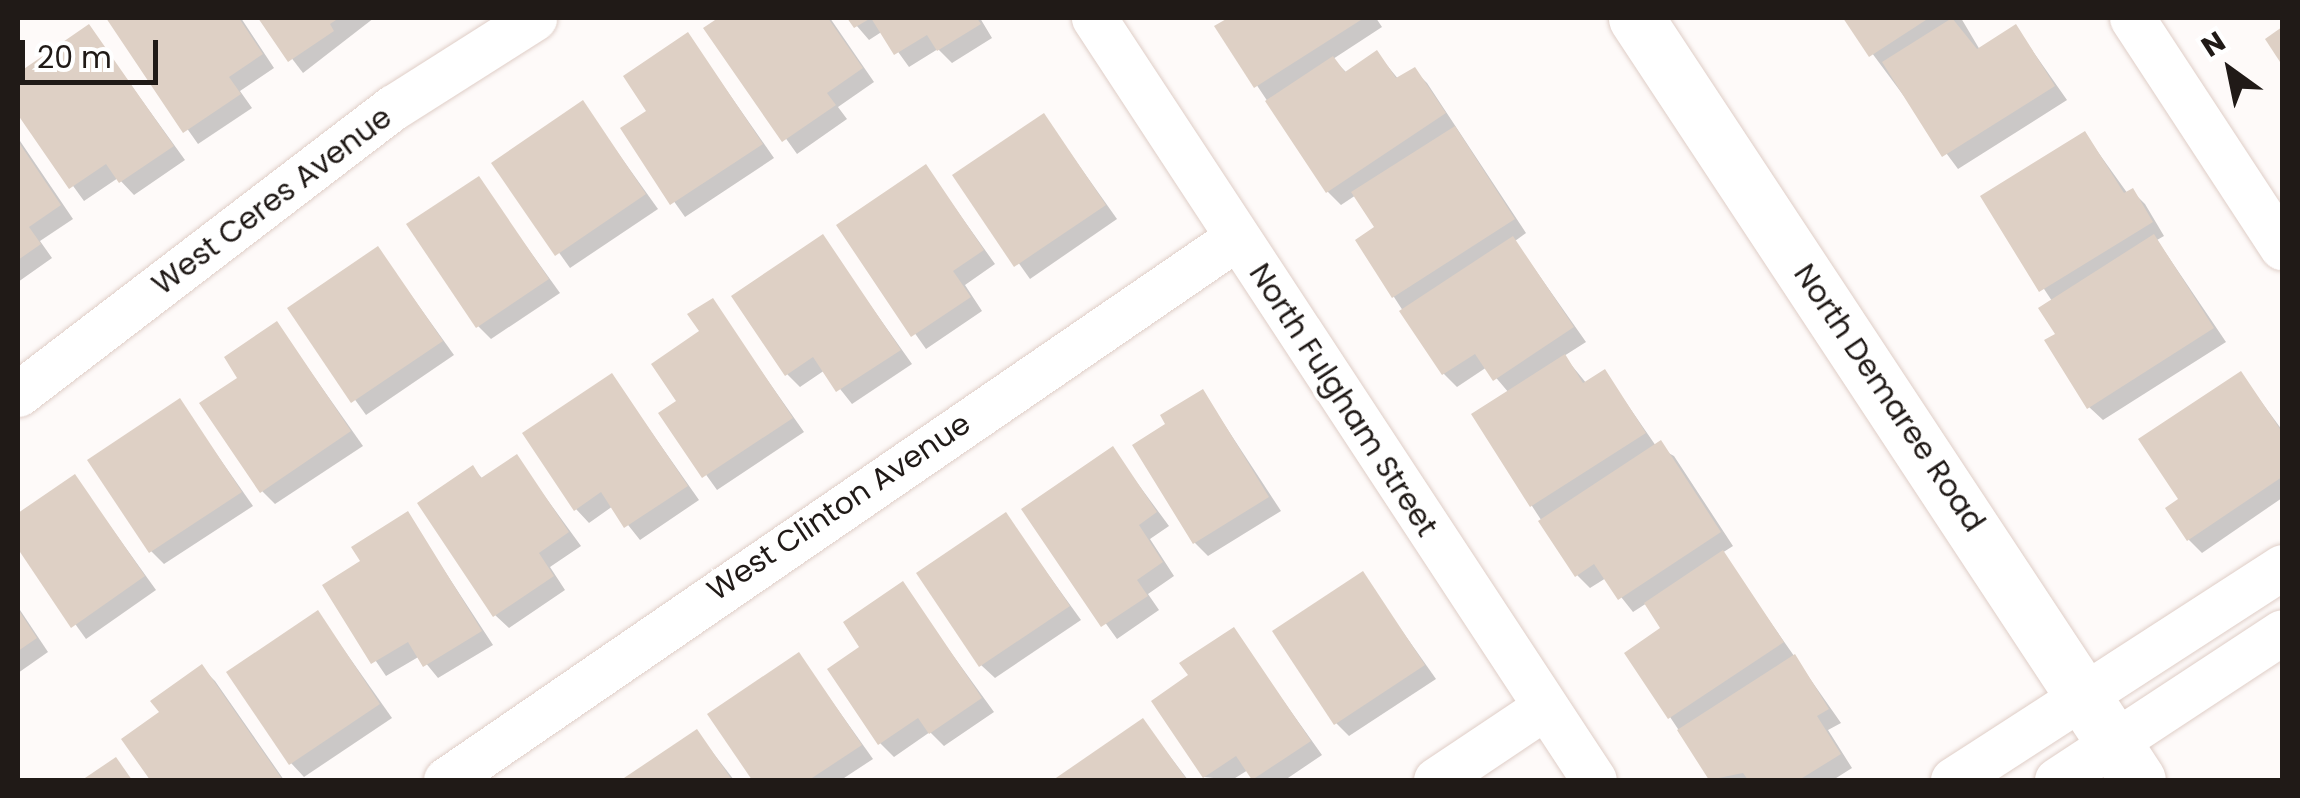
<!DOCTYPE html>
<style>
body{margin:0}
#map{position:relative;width:2300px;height:798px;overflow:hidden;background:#fefaf9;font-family:Poppins,sans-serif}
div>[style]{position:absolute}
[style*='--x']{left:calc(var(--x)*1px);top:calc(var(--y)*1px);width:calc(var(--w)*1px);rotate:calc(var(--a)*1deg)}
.shadow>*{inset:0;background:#0003}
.building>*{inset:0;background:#ded0c5}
.roads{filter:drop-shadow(0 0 2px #dfcec7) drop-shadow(0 0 2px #dfcec7)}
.minor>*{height:45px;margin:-22.5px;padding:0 22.5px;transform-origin:22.5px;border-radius:22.5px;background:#fff}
.secondary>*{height:55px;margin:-27.5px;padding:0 27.5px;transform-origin:27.5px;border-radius:27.5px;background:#fff}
span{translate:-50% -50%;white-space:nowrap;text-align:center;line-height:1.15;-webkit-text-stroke:8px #fff;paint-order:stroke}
.street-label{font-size:30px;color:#201a17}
.frame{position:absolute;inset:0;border:20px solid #201a17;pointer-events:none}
.north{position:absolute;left:2180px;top:20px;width:100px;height:100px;-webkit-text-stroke:8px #fff;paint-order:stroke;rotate:327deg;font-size:28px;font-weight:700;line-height:40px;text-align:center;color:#201a17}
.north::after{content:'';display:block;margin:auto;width:35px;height:45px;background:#201a17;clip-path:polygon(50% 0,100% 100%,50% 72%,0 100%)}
.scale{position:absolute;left:20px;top:40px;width:138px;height:45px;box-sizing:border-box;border:5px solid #201a17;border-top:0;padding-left:12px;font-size:30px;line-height:35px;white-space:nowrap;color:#201a17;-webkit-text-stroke:8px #fff;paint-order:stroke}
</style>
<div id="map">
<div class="shadow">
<div style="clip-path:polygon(109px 18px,241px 18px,274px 68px,240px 91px,252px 108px,198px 144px)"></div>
<div style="clip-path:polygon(261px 18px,374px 18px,303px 73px)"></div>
<div style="clip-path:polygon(722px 18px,830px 18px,874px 82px,838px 107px,847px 119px,797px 154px,707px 28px)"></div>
<div style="clip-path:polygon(850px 18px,980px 18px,992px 38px,952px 63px,938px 49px,909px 67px,883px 31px,869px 40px)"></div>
<div style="clip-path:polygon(1232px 18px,1376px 18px,1382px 27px,1333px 59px,1347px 73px,1377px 53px,1399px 80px,1414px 70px,1427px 83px,1526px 233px,1515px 241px,1586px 342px,1564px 356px,1587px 384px,1605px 372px,1656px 446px,1674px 456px,1733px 546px,1722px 553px,1841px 723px,1828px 730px,1852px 768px,1833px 780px,1712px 780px,1670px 717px,1664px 629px,1647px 603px,1633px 612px,1606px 578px,1590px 588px,1577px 575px,1532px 506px,1509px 393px,1487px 367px,1457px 387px,1444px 374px,1394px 297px,1377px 228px,1356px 195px,1341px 205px,1328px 192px,1218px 27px)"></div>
<div style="clip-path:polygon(1846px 18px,1961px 18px,1980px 50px,2016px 27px,2067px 100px,1958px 169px)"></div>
<div style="clip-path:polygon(89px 27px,185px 160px,134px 195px,118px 178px,84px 201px,18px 110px,18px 76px)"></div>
<div style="clip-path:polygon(688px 35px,774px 158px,685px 217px,623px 129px,649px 112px)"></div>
<div style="clip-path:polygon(583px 104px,658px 209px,570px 268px,495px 163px)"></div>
<div style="clip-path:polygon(1044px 116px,1117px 219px,1030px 279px,956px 175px)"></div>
<div style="clip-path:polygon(2085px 134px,2128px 194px,2132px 191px,2145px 204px,2164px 236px,2157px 240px,2226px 342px,2103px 420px,2089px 407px,2058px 335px,2052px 301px,1983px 197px)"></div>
<div style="clip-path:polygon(18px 138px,73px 219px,40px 241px,52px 258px,18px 282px)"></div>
<div style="clip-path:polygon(926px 167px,995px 264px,965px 285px,982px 311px,926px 349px,839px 226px)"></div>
<div style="clip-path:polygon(478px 179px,560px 293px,491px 339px,478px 326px)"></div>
<div style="clip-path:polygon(822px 237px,912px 364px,852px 404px,825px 370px,800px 387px,787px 374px)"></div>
<div style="clip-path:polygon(378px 249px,454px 355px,366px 415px,290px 309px)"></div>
<div style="clip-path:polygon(712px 301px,804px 432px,717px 490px,662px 413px,680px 402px)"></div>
<div style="clip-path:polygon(277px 324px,363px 446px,275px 504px,262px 491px)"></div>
<div style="clip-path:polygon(2241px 374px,2282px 430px,2282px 498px,2202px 553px,2189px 540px,2181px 499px)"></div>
<div style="clip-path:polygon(612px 376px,699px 500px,640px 540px,613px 506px,589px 523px,576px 509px)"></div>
<div style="clip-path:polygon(1203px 392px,1281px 511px,1208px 556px,1195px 543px,1169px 425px)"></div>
<div style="clip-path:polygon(180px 402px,253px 506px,164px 564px,151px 551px)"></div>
<div style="clip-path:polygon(1113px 450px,1169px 526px,1150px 539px,1174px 576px,1148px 594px,1159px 610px,1117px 639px,1024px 510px)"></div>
<div style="clip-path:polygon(517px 458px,581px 546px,550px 567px,565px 590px,509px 628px,495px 615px,472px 468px,484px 480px)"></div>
<div style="clip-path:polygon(75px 477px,156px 590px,86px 639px,18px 545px,18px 516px)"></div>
<div style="clip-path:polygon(408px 515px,493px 645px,438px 678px,420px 656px,386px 676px,325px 586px,363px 562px)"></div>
<div style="clip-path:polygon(1006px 516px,1081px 620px,995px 678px,981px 665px)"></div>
<div style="clip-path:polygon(1362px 574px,1436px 679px,1349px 736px,1336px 723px)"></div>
<div style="clip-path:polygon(902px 585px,994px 712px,944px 746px,930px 732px,894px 757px,880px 743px,863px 647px)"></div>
<div style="clip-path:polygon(18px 607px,48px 652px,18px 673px)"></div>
<div style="clip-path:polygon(318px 613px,392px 718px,304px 777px,291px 763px)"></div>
<div style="clip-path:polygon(1233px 630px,1322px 755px,1285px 780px,1255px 780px,1248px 770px,1232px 780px,1204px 777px,1192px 676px)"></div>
<div style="clip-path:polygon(799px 655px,873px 759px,841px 780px,755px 780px,711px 714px)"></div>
<div style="clip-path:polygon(202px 668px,215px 681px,284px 780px,153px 780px,124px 740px,162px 713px)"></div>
<div style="clip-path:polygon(1143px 721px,1188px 780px,1057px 780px)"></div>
<div style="clip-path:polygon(697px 732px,734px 780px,625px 780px)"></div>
</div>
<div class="building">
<div style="clip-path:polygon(106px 18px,239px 18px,263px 54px,229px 77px,241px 94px,183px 133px)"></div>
<div style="clip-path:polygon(258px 18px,339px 18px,330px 24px,334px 31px,288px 62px)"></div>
<div style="clip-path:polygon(718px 18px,828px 18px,863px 68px,827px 93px,836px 105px,782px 142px,703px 28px)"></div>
<div style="clip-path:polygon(847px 18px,977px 18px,981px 24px,937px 51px,927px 35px,894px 55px,871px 18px,854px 28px)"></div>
<div style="clip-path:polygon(1228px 18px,1364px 18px,1254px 88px,1214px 26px)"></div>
<div style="clip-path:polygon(1843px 18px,1929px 18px,1869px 57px)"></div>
<div style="clip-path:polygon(1952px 18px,1977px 49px,2016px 24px,2055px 86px,1942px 157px,1882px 62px)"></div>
<div style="clip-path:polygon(89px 24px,174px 146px,119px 183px,106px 164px,69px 189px,18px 115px,18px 73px)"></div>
<div style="clip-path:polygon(2282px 27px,2282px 65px,2265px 39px)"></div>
<div style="clip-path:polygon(688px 32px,763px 144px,670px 205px,620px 128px,646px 111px,623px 76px)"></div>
<div style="clip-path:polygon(1377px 50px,1396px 78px,1415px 67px,1446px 113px,1326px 193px,1265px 101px,1333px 56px,1345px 72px)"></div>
<div style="clip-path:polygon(583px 100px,646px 194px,555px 256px,491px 163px)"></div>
<div style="clip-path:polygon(1044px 113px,1106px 205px,1014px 267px,952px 175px)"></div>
<div style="clip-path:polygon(1455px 126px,1515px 219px,1392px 298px,1355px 240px,1374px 227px,1351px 192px)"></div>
<div style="clip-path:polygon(2085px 131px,2124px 193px,2133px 188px,2153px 222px,2039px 292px,1980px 196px)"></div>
<div style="clip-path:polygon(18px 141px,61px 205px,29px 227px,41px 244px,18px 260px)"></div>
<div style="clip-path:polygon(926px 164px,984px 250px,953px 271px,971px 297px,911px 337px,836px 225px)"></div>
<div style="clip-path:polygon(479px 176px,549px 279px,476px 328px,406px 224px)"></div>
<div style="clip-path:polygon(823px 234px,901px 350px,836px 392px,813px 357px,785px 376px,731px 296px)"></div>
<div style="clip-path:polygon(2154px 234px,2214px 328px,2087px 409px,2044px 340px,2055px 334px,2038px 308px)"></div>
<div style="clip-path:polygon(1513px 236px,1574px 327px,1493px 381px,1475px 354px,1442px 375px,1399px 311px)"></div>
<div style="clip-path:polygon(378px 246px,443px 341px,351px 403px,287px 308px)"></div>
<div style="clip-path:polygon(713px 298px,793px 418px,702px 478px,658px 413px,676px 401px,651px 364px,699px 331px,687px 314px)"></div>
<div style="clip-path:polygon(277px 321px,351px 431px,260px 493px,199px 403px,237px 378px,224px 357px)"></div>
<div style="clip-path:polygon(1565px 354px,1583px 383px,1605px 369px,1646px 433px,1530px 507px,1471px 414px)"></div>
<div style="clip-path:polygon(2241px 371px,2282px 432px,2282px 477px,2187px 541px,2165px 508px,2178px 499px,2138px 439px)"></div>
<div style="clip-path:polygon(612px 373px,688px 486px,624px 528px,601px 492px,574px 511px,522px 433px)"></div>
<div style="clip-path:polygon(1203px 389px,1269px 497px,1193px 544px,1132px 445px,1165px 424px,1160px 415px)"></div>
<div style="clip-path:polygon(180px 398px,242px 492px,149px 553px,87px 460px)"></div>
<div style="clip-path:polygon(1661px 440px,1721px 532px,1618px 600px,1594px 564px,1575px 577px,1538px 521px)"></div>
<div style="clip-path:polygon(1113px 446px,1157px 512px,1139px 525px,1163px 562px,1137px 580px,1148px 596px,1101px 627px,1021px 509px)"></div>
<div style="clip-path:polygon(517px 454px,569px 532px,539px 553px,554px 576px,493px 617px,417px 503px,473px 465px,481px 478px)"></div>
<div style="clip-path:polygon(75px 474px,145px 576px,71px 628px,18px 549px,18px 513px)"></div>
<div style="clip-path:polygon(408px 511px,482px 631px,423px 667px,408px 642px,371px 664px,322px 585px,360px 561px,351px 547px)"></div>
<div style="clip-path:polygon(1006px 512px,1070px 606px,979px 667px,916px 573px)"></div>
<div style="clip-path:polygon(1723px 550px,1784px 642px,1668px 719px,1624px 653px,1660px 628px,1644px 603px)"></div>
<div style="clip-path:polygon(1363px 571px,1425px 665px,1334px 725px,1272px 631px)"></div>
<div style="clip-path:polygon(903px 581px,982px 698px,929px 734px,918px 718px,878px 745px,827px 669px,859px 647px,843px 622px)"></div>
<div style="clip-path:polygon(18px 609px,37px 638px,18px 651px)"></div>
<div style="clip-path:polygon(318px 610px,380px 704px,289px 765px,226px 672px)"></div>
<div style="clip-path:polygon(1234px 627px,1311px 741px,1252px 780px,1236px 756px,1203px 778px,1151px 701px,1188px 675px,1179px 663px)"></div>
<div style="clip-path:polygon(799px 652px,862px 745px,809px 780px,752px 780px,707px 714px)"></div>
<div style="clip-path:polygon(1795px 654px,1829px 709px,1817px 716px,1841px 754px,1799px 780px,1748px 780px,1743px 773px,1709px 780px,1677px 730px)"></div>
<div style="clip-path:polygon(202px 664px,282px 779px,279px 780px,150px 780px,121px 739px,159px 712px,150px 701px)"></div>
<div style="clip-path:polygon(1143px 718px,1187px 780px,1053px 780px)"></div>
<div style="clip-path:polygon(697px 729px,732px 780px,621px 780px)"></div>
<div style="clip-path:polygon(116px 757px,132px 780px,82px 780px)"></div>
</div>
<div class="roads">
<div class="minor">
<div style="--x:1094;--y:18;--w:911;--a:56.73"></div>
<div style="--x:2132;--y:18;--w:274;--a:56.8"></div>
<div style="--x:18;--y:394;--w:473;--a:-37.4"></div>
<div style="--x:394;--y:107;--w:166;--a:-32.4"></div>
<div style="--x:446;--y:780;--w:958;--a:-34.45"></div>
<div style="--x:1436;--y:780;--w:131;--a:-33.8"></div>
<div style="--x:1953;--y:780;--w:392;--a:-32.9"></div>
<div style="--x:2057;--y:780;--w:269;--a:-33.3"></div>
</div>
<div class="secondary">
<div style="--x:1636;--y:18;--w:912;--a:56.62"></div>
</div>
</div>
<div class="street-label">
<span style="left:272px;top:201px;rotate:-37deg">West Ceres Avenue</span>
<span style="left:1889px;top:398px;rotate:56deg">North Demaree Road</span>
<span style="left:1343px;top:400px;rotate:57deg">North Fulgham Street</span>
<span style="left:839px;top:507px;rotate:-34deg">West Clinton Avenue</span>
</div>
<div class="frame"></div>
<div class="north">N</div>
<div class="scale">20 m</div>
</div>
